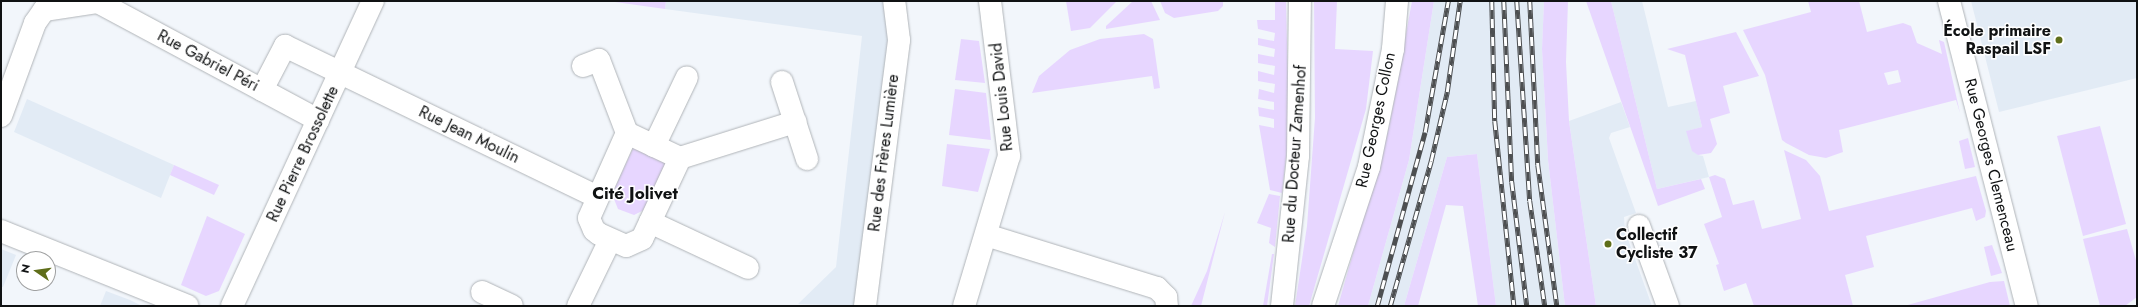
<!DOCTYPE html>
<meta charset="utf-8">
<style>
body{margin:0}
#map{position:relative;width:2138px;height:307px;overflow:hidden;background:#f2f6fb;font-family:Jost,sans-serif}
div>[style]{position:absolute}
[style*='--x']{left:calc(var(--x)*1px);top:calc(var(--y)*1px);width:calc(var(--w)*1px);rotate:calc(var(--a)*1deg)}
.built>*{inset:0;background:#e2ebf5}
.green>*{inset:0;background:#e7d6ff}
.roads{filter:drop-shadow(0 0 1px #b0b4b8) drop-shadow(0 0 1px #b0b4b8)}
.street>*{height:22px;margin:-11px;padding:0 11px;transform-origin:11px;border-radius:11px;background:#fff}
.rail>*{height:4.5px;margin-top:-2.25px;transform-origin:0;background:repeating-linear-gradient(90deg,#fff 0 9px,#4d4f51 0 18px);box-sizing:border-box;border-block:1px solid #4d4f51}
.dots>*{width:11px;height:11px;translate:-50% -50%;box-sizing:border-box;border:2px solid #fff;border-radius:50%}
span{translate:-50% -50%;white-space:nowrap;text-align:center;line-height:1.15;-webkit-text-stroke:3px #fff;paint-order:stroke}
.poi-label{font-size:16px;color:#101213;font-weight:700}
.right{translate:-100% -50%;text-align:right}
.left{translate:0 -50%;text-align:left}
.street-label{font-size:16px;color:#101213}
.neighbourhood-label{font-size:17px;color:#101213;font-weight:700}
.frame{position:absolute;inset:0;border:2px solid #101213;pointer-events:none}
.north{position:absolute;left:16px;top:251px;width:40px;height:40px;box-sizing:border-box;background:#fff;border:1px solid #9fa0a1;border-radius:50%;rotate:283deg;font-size:11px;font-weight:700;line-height:16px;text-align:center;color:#101213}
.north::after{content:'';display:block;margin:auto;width:14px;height:18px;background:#5f6e1a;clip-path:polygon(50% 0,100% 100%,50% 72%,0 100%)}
</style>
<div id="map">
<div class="built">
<div style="clip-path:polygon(666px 1px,883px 1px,888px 40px,855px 306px,798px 304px,836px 267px,862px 36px,665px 9px)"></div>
<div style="clip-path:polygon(1434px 1px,1544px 1px,1542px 49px,1548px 160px,1565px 306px,1496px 306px,1477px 154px,1447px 157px,1404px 306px,1368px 306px,1409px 160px)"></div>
<div style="clip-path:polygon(1611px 1px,1642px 1px,1668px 107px,1696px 101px,1702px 127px,1687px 131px,1698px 155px,1703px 156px,1709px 177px,1657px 189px)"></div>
<div style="clip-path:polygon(1971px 1px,2137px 1px,2137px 78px,1999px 112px)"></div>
<div style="clip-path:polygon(27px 99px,174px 165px,161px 198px,14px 132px)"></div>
<div style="clip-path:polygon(1621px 102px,1630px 127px,1611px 133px,1609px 138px,1636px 213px,1624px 217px,1625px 231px,1652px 306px,1596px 306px,1569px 121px)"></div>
<div style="clip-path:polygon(1px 249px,16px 255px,3px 287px,1px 287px)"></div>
<div style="clip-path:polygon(106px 291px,130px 300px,140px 305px,100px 306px)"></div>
</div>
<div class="green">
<div style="clip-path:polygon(608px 1px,666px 1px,665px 9px)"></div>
<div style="clip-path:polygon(1066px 1px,1117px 1px,1090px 28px,1071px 31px)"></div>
<div style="clip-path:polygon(1133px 1px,1151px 1px,1160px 20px,1106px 29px,1106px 26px)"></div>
<div style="clip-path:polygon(1160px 1px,1223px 1px,1223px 6px,1218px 11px,1174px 18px,1165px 13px)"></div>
<div style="clip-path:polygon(1275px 1px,1286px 1px,1289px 131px,1282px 193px,1270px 190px,1259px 125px,1274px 128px,1274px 119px,1259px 116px,1258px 107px,1274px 110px,1274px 102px,1258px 99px,1259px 89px,1274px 93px,1275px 84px,1258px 81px,1258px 71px,1274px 75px,1275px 66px,1258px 63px,1258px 54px,1274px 57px,1275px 49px,1258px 45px,1258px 38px,1274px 41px,1275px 33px,1258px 29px,1257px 20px,1275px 20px)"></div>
<div style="clip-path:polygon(1314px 1px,1337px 1px,1335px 49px,1373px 51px,1366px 109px,1309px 306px,1295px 306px,1307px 226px,1315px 118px)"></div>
<div style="clip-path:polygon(1412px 1px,1434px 1px,1409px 160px,1368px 306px,1338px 306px,1389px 127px)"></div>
<div style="clip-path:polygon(1544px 1px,1568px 1px,1566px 62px,1569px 121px,1596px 306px,1565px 306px,1548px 160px,1542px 49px)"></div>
<div style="clip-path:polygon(1586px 1px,1611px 1px,1657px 189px,1701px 179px,1705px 189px,1658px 206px)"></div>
<div style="clip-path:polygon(evenodd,1808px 1px,1859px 1px,1867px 32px,1903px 23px,1911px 26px,1917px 43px,1942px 54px,1939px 40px,1944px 42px,1960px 113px,1956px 100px,1839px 130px,1843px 152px,1826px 158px,1809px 155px,1786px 143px,1782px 140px,1765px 75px,1743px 30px,1811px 12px,1808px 1px,1898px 70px,1901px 82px,1888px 85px,1884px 73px,1898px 70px)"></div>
<div style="clip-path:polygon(1736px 32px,1759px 76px,1723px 86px,1730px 113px,1710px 119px,1717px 144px,1711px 153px,1698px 155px,1692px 151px,1686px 131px,1702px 127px,1685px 55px,1667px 49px)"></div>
<div style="clip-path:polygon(1144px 34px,1153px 39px,1160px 88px,1154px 89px,1152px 76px,1032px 93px,1039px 76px,1070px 50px,1100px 39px)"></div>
<div style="clip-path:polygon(961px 39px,979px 41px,985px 83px,955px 80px)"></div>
<div style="clip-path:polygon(955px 89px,986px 93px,991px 140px,949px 135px)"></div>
<div style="clip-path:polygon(2100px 126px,2126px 224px,2083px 236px,2057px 136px)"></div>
<div style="clip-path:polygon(1968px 138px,1975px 167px,1965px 169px,1959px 141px)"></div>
<div style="clip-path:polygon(947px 144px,990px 149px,978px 192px,942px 186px)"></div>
<div style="clip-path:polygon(634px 146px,669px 163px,646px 209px,634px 215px,618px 209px,612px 194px)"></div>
<div style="clip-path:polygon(1784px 150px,1806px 160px,1820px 176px,1829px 211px,1976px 176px,1986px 211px,1985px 217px,1976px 221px,1972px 208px,1866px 236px,1874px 267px,1845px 275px,1853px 306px,1754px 306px,1746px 283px,1724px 291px,1716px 265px,1719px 264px,1704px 224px,1722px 217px,1709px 177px,1715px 175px,1725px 179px,1733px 205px,1754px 200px,1762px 229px,1801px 219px)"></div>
<div style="clip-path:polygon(1477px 154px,1496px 306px,1478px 306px,1463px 206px,1446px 205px,1418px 306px,1404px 306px,1447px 157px)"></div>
<div style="clip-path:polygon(174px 165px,219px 185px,214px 195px,170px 175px)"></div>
<div style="clip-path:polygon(1269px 194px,1280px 196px,1275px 247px,1269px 243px,1271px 228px,1257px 223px)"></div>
<div style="clip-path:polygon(1225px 212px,1201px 306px,1191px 306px,1207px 271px)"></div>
<div style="clip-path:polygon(207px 216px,245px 234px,219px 291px,206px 296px,181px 285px)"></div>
<div style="clip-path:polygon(2127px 229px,2137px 264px,2137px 297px,2125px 306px,2100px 306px,2083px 239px)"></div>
<div style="clip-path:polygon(1992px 245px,2002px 273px,1991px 276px,1984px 247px)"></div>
<div style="clip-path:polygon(1272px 254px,1274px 254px,1267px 306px,1263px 306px)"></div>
<div style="clip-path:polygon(2004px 281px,2010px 306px,1904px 306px,1990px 282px)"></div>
</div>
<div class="roads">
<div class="street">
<div style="--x:1949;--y:1;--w:315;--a:75.7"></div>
<div style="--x:98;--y:2;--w:250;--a:28.2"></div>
<div style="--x:44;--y:10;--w:55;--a:-8.4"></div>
<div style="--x:583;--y:66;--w:17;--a:-21"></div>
<div style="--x:599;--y:60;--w:78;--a:69"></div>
<div style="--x:782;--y:82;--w:81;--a:72"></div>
<div style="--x:262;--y:90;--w:50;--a:-62.4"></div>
<div style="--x:285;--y:46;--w:347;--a:25.8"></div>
<div style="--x:1;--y:116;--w:99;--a:-69.9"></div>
<div style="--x:35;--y:23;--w:16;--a:-55"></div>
<div style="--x:627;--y:133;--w:59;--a:25.3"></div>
<div style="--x:680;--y:158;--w:89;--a:115.1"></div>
<div style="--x:642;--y:239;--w:17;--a:156"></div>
<div style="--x:626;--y:246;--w:30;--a:-156"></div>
<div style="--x:599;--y:234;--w:6;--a:-141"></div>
<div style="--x:594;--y:230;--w:13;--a:-113"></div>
<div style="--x:589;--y:218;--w:93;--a:-65.9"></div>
<div style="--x:654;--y:146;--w:76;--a:-64.4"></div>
<div style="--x:680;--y:158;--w:121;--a:-17.4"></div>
<div style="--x:650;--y:222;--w:108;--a:25.1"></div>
<div style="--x:1639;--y:226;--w:85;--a:70.1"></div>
<div style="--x:1;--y:231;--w:201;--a:21.9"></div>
<div style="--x:986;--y:235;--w:179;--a:17.2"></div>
<div style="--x:1157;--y:288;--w:13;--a:45"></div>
<div style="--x:1166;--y:297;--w:9;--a:84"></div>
<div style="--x:482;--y:292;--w:33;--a:25"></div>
<div style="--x:232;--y:306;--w:336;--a:-65.2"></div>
<div style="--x:578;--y:306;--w:73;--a:-64.1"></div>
<div style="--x:865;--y:306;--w:268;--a:-82.7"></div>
<div style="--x:899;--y:40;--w:39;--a:-97"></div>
<div style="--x:964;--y:306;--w:157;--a:-73.3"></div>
<div style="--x:1009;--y:156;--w:156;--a:-97"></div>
<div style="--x:1282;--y:306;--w:151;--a:-83.9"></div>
<div style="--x:1298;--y:156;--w:155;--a:-89.3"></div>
<div style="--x:1323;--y:306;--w:146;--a:-71.7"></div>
<div style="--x:1369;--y:167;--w:120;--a:-78.5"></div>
<div style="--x:1393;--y:49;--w:48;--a:-85.2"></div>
</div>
</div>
<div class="rail">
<div style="--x:1492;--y:1;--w:120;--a:88.6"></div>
<div style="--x:1495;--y:121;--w:186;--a:84.1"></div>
<div style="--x:1504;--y:1;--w:181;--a:87.5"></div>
<div style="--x:1512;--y:182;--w:125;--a:83.1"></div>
<div style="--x:1517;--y:1;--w:200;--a:86.3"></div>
<div style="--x:1530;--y:201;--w:106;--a:81.9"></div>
<div style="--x:1530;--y:1;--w:164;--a:87.2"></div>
<div style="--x:1538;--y:165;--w:142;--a:82.3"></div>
<div style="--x:1377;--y:306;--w:180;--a:-74.6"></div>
<div style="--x:1425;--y:132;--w:133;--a:-80"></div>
<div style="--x:1390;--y:306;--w:151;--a:-74.2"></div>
<div style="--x:1431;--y:161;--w:71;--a:-76.9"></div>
<div style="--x:1447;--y:92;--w:92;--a:-81.9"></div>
</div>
<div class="dots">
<div style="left:2059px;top:40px;background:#5f6e1a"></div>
<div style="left:1608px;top:244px;background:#5f6e1a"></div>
</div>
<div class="poi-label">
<span class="right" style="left:2051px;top:40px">École primaire<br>Raspail LSF</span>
<span class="left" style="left:1616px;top:244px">Collectif<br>Cycliste 37</span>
</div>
<div class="street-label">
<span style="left:208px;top:61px;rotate:28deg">Rue Gabriel Péri</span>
<span style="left:1002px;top:97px;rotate:-96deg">Rue Louis David</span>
<span style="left:1376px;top:120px;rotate:-78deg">Rue Georges Collon</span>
<span style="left:469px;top:135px;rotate:26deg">Rue Jean Moulin</span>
<span style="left:884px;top:153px;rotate:-83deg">Rue des Frères Lumière</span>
<span style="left:303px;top:154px;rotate:-65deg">Rue Pierre Brossolette</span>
<span style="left:1295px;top:154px;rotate:-86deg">Rue du Docteur Zamenhof</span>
<span style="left:1991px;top:165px;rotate:76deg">Rue Georges Clemenceau</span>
</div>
<div class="neighbourhood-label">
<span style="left:635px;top:194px">Cité Jolivet</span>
</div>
<div class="frame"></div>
<div class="north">N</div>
</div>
